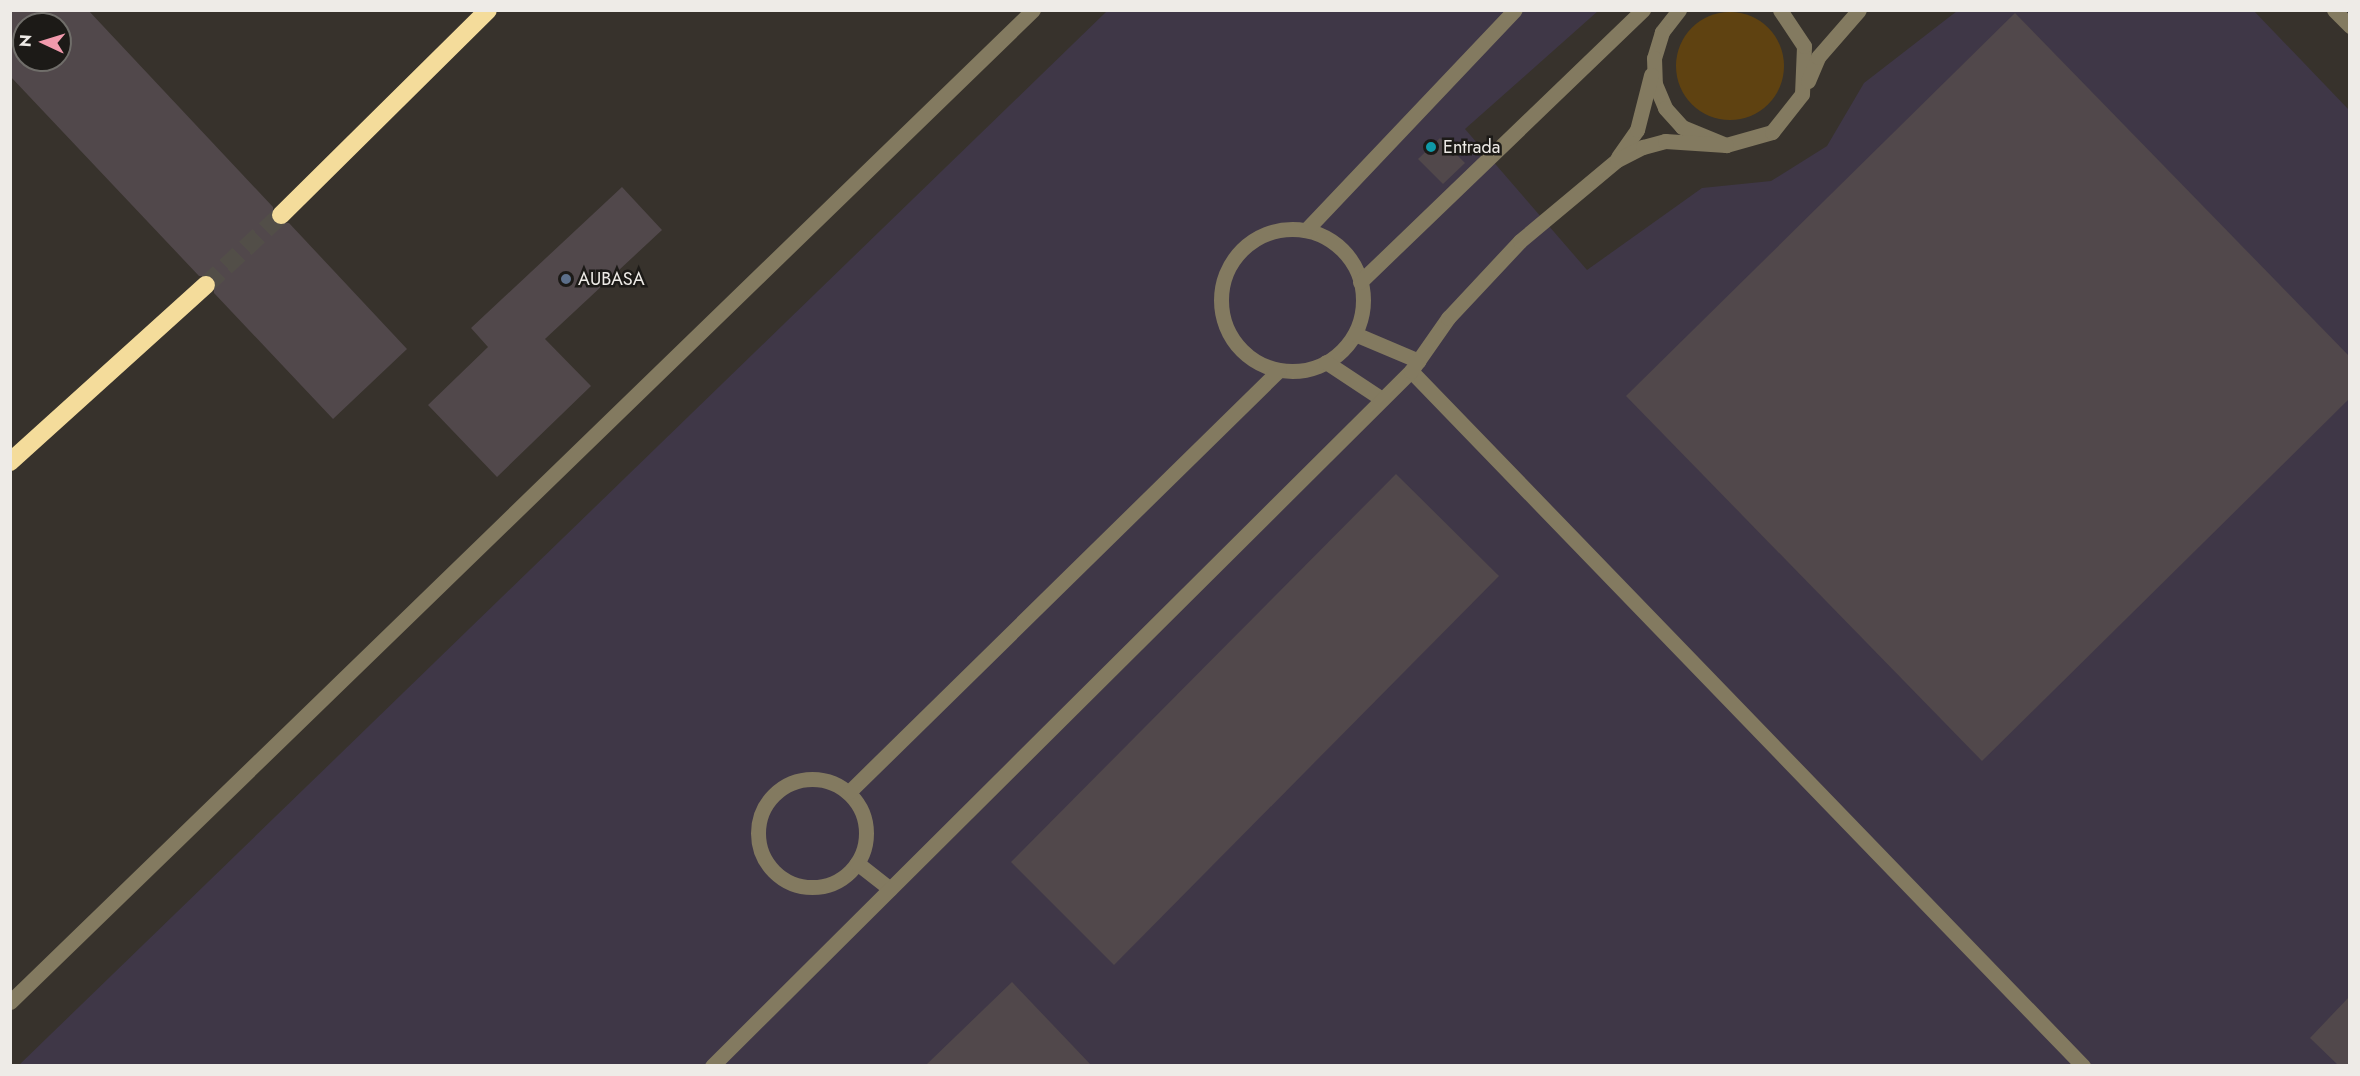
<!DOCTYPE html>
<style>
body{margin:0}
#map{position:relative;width:2360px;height:1076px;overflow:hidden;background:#37322c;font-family:Jost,sans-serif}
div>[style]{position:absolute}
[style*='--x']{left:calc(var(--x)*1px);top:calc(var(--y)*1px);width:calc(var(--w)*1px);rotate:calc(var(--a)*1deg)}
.industrial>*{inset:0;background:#3f3747}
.green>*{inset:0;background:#5f4211}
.round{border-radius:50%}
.building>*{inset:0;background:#51484b}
.highway-tunnel>*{height:18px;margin-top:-9px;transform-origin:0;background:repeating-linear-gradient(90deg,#524e48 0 18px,transparent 0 27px)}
.minor>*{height:15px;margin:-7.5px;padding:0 7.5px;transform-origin:7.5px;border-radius:7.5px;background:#837a60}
.minor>.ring{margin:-7.5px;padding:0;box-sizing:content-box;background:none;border:15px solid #837a60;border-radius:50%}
.highway>*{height:18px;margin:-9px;padding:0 9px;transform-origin:9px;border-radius:9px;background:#f4dc9b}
.dots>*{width:16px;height:16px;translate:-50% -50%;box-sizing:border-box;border:3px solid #1c1a17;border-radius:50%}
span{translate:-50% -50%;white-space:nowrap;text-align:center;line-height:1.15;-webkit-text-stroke:5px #1c1a17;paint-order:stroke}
.poi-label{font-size:18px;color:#eeebe7}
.left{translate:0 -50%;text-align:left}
.frame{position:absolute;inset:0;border:12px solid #eeebe7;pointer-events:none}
.north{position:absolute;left:12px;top:12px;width:60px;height:60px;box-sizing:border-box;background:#1c1a17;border:2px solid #706e6a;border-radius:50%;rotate:274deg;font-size:16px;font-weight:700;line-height:24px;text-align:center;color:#eeebe7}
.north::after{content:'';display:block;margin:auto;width:21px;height:27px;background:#f29aad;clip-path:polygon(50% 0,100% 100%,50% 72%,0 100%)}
</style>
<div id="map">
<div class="industrial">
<div style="clip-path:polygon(1107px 11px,1598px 11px,1465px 129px,1587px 270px,1702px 188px,1771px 181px,1827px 146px,1864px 83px,1957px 11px,2254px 11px,2349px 110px,2349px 1065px,18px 1066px)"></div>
</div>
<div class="green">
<div class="round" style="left:1676px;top:12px;width:108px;height:108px"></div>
</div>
<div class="building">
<div style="clip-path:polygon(evenodd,10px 10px,88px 10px,273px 207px,273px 222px,289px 223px,407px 349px,333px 419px,214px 293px,214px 277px,199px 276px,10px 76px,10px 10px,24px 24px,60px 24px,60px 60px,24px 60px,24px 24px)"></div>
<div style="clip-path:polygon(2015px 13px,2349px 356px,2349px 399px,1982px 761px,1626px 396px)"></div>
<div style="clip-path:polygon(1440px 138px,1465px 163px,1443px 184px,1418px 159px)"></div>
<div style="clip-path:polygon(622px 187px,662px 230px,545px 339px,591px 386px,497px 477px,428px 405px,488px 347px,471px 328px)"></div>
<div style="clip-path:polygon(1396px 474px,1499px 576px,1114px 965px,1011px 862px)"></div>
<div style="clip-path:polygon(1012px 982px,1091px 1065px,926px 1065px)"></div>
<div style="clip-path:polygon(2349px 997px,2349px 1065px,2338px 1065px,2310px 1038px)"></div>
</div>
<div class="highway-tunnel">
<div style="--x:206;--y:285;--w:103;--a:-43"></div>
</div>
<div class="minor">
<div style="--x:1679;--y:10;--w:28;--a:128"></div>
<div style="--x:1662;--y:32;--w:27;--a:107"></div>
<div style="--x:1654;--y:58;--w:26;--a:88"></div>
<div style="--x:1655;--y:84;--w:26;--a:67"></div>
<div style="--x:1665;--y:108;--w:25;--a:48"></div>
<div style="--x:1682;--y:127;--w:48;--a:22.2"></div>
<div style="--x:1726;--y:145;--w:48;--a:-15.8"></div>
<div style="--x:1772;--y:132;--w:48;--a:-51.7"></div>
<div style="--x:1802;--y:94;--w:48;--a:-87.6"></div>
<div style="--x:1804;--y:46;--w:43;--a:-123.7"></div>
<div style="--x:2334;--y:10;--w:23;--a:45"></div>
<div style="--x:1808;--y:81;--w:26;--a:-67"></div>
<div style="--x:1818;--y:57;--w:62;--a:-48.9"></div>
<div style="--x:1618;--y:157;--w:33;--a:-55"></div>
<div style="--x:1637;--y:130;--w:57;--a:-75.7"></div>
<div class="ring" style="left:1221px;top:229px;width:127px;height:127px"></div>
<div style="--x:1306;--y:230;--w:303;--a:-46.5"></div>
<div style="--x:1360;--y:282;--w:393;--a:-43.9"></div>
<div style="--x:1355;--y:334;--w:69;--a:22.9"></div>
<div style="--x:1326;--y:362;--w:67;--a:33.5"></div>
<div style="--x:1411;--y:371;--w:967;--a:45.96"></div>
<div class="ring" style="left:758px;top:779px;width:93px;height:93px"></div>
<div style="--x:849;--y:792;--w:602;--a:-44.46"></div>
<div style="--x:857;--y:863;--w:42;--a:38.2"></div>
<div style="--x:10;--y:1002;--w:1425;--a:-44.12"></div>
<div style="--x:712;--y:1066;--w:986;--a:-44.84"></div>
<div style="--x:1411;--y:371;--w:65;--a:-55.1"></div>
<div style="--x:1448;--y:318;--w:105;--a:-46.9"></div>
<div style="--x:1520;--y:241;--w:126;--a:-39.9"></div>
<div style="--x:1617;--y:160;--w:29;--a:-27"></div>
<div style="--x:1643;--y:147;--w:23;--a:-15"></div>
<div style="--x:1665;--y:141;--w:61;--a:3.8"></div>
</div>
<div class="highway">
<div style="--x:281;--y:215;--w:291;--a:-44.7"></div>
<div style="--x:10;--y:462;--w:264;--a:-42.1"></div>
</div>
<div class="dots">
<div style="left:1431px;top:147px;background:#0f9aa8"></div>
<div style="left:566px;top:279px;background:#5c6f8a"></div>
</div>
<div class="poi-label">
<span class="left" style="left:1443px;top:147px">Entrada</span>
<span class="left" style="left:578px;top:279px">AUBASA</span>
</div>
<div class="frame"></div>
<div class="north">N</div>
</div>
